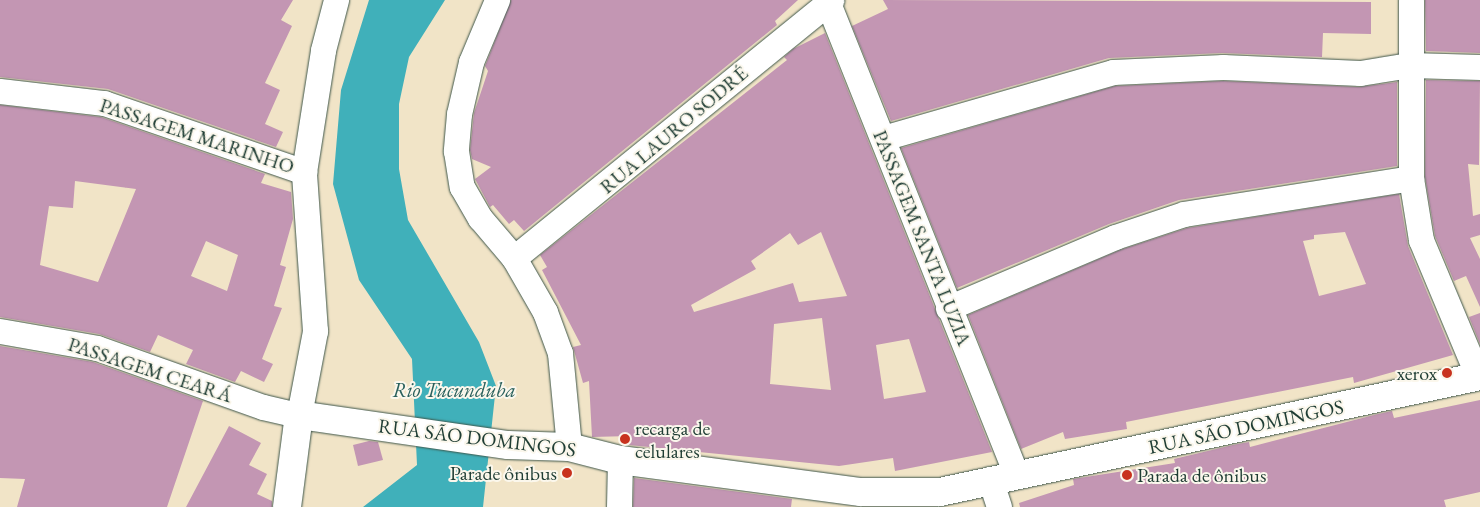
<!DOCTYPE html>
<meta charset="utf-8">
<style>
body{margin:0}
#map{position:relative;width:1480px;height:507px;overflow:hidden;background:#f1e4c7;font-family:"EB Garamond",serif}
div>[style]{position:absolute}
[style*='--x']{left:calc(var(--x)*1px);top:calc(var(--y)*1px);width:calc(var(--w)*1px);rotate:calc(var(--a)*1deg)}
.water>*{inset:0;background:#40b0ba}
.building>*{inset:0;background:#c396b3}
.roads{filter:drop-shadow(0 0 1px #3e564a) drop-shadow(0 0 1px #3e564a)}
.minor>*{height:25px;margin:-12.5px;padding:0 12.5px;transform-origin:12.5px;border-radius:12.5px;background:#fff}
.tertiary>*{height:28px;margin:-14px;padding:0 14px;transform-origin:14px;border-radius:14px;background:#fff}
.dots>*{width:14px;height:14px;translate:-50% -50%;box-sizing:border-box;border:2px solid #fbf7ec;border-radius:50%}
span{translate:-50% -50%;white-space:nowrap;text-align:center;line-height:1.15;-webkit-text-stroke:4px #fbf7ec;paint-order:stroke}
.street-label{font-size:20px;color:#1f3d34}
.poi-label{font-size:20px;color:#1f3d34}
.right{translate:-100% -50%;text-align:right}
.left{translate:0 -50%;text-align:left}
.water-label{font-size:21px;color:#29605c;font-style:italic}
</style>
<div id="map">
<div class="water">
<div style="clip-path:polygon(369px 0,445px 0,409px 57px,399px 104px,399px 169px,408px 220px,479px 342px,496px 386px,483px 507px,363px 507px,417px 465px,412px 359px,359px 280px,333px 184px,341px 90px)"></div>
</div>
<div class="building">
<div style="clip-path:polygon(0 0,293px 0,281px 20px,292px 26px,265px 83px,280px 90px,265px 124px,283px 132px,276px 147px,108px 89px,0 77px)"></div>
<div style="clip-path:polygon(511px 0,798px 0,775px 21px,777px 25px,524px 231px,514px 220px,509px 224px,493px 205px,490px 207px,475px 179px,491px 167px,472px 159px,470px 150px,474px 113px,488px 71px,485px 66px)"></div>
<div style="clip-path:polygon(883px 0,1371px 2px,1371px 34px,1323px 33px,1322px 57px,1222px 53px,1109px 58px,891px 121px,852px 26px,888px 9px)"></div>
<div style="clip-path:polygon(1425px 0,1480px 0,1480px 53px,1426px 51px)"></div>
<div style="clip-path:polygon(evenodd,825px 33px,992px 452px,895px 471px,893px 458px,839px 466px,629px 445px,630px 436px,592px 437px,589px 381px,583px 383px,573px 347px,581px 345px,542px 270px,547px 267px,540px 255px,787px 60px,784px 57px,793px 49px,825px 33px,821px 232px,847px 296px,799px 302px,793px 283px,694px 312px,691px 305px,756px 269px,751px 261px,790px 233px,798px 245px,821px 232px,825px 33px,822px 318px,831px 390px,770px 384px,774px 324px,822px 318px,825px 33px,909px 339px,926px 392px,884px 399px,876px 345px,909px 339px)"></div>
<div style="clip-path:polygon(1426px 80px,1480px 81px,1479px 165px,1468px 164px,1473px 216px,1480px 214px,1480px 235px,1470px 238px,1480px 259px,1480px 307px,1466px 276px,1454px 281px,1435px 236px,1425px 177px)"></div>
<div style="clip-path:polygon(1223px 81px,1359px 87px,1397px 82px,1397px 166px,1179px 200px,1109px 224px,957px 288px,901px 148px,1115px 86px)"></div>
<div style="clip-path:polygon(evenodd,0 105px,101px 117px,265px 174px,261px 183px,291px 192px,293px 219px,280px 265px,286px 267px,274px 306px,282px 308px,262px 359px,273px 364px,264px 382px,241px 371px,235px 382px,186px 364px,193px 350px,158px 335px,150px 352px,99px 334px,0 317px,0 105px,75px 181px,136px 189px,98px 282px,40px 265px,49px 206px,73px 208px,75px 181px,0 105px,206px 241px,238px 255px,227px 291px,191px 276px,206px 241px)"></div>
<div style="clip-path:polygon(evenodd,1399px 194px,1408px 246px,1453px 355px,1354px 383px,1353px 377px,1126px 422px,1127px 429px,1065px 439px,1063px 432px,1021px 449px,968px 315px,1120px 250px,1187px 228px,1399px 194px,1345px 232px,1366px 284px,1319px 296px,1303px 241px,1314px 239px,1314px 235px,1345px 232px)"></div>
<div style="clip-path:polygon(1480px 313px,1480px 344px,1469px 317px)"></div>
<div style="clip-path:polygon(0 346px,93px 362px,203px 401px,167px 507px,17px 507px,25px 479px,0 478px)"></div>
<div style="clip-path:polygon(1480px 400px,1480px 492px,1444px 500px,1446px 507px,1020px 507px,1019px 503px,1074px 485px,1073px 479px,1175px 463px,1174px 459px,1233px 445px,1249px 442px,1250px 447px,1374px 415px,1392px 411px,1394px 418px)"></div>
<div style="clip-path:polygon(229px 426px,261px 443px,249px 465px,267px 474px,257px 494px,272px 501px,272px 507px,186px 507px)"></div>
<div style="clip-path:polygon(369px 441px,378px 442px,383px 460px,358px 466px,353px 445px)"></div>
<div style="clip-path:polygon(634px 478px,792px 499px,791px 507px,633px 507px)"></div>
</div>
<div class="roads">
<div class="minor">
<div style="--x:497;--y:0;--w:67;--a:112.8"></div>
<div style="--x:471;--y:62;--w:53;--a:103"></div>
<div style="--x:459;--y:114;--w:37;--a:95"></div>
<div style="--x:456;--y:151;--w:36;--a:81"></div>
<div style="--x:462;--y:187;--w:36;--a:60"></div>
<div style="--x:480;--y:218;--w:52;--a:49.6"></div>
<div style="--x:514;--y:258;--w:62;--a:60.1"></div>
<div style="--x:545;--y:312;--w:44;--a:69.9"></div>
<div style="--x:560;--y:353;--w:94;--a:84.5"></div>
<div style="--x:1411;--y:0;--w:178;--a:90"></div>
<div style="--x:1411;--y:178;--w:63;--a:80.8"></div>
<div style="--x:1421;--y:240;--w:147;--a:67.3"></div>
<div style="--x:828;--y:3;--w:507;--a:68.24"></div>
<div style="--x:0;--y:91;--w:105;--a:6.6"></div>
<div style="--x:104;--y:103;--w:212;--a:19"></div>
<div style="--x:883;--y:138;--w:239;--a:-16"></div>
<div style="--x:1113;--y:72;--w:110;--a:-2.6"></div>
<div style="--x:1223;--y:67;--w:137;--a:2.5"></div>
<div style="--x:1360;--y:73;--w:51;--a:-9.1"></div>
<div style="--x:1410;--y:65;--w:70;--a:1.6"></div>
<div style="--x:514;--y:258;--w:409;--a:-39.1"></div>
<div style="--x:948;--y:308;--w:181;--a:-23"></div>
<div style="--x:1115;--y:237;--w:73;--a:-18.4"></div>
<div style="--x:1184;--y:214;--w:230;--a:-9"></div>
<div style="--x:0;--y:331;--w:98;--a:9.9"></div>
<div style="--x:97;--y:348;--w:176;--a:19.6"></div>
<div style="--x:263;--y:407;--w:37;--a:13"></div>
<div style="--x:299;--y:415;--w:86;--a:-79.2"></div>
<div style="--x:315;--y:331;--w:159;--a:-94"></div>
<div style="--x:304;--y:172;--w:123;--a:-81.1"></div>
<div style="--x:323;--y:50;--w:52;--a:-75.4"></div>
<div style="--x:990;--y:479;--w:29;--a:72"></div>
<div style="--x:619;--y:507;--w:47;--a:-88.8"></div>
</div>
<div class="tertiary">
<div style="--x:287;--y:507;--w:93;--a:-82.6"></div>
<div style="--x:299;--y:415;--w:211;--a:8.2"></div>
<div style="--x:508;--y:445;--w:61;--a:1.9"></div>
<div style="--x:569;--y:447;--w:53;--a:14.3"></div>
<div style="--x:620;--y:460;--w:243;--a:7.6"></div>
<div style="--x:861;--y:492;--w:79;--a:0"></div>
<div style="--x:940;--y:492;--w:552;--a:-12.12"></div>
</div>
</div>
<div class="dots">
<div style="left:1447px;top:373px;background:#c8321e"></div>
<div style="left:625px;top:439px;background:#c8321e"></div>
<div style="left:567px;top:473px;background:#c8321e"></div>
<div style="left:1127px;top:475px;background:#c8321e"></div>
</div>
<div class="street-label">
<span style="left:674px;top:130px;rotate:-40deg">RUA LAURO SODRÉ</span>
<span style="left:197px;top:136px;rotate:18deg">PASSAGEM MARINHO</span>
<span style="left:922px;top:238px;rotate:68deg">PASSAGEM SANTA LUZIA</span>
<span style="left:150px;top:370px;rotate:18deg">PASSAGEM CEARÁ</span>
<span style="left:1246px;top:427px;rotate:-12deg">RUA SÃO DOMINGOS</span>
<span style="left:477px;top:438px;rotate:7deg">RUA SÃO DOMINGOS</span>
</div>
<div class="poi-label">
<span class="right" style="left:1437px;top:373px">xerox</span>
<span class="left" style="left:635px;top:440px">recarga de<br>celulares</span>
<span class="right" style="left:557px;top:473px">Parade ônibus</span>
<span class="left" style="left:1137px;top:475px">Parada de ônibus</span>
</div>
<div class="water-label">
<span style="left:454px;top:390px">Rio Tucunduba</span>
</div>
</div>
